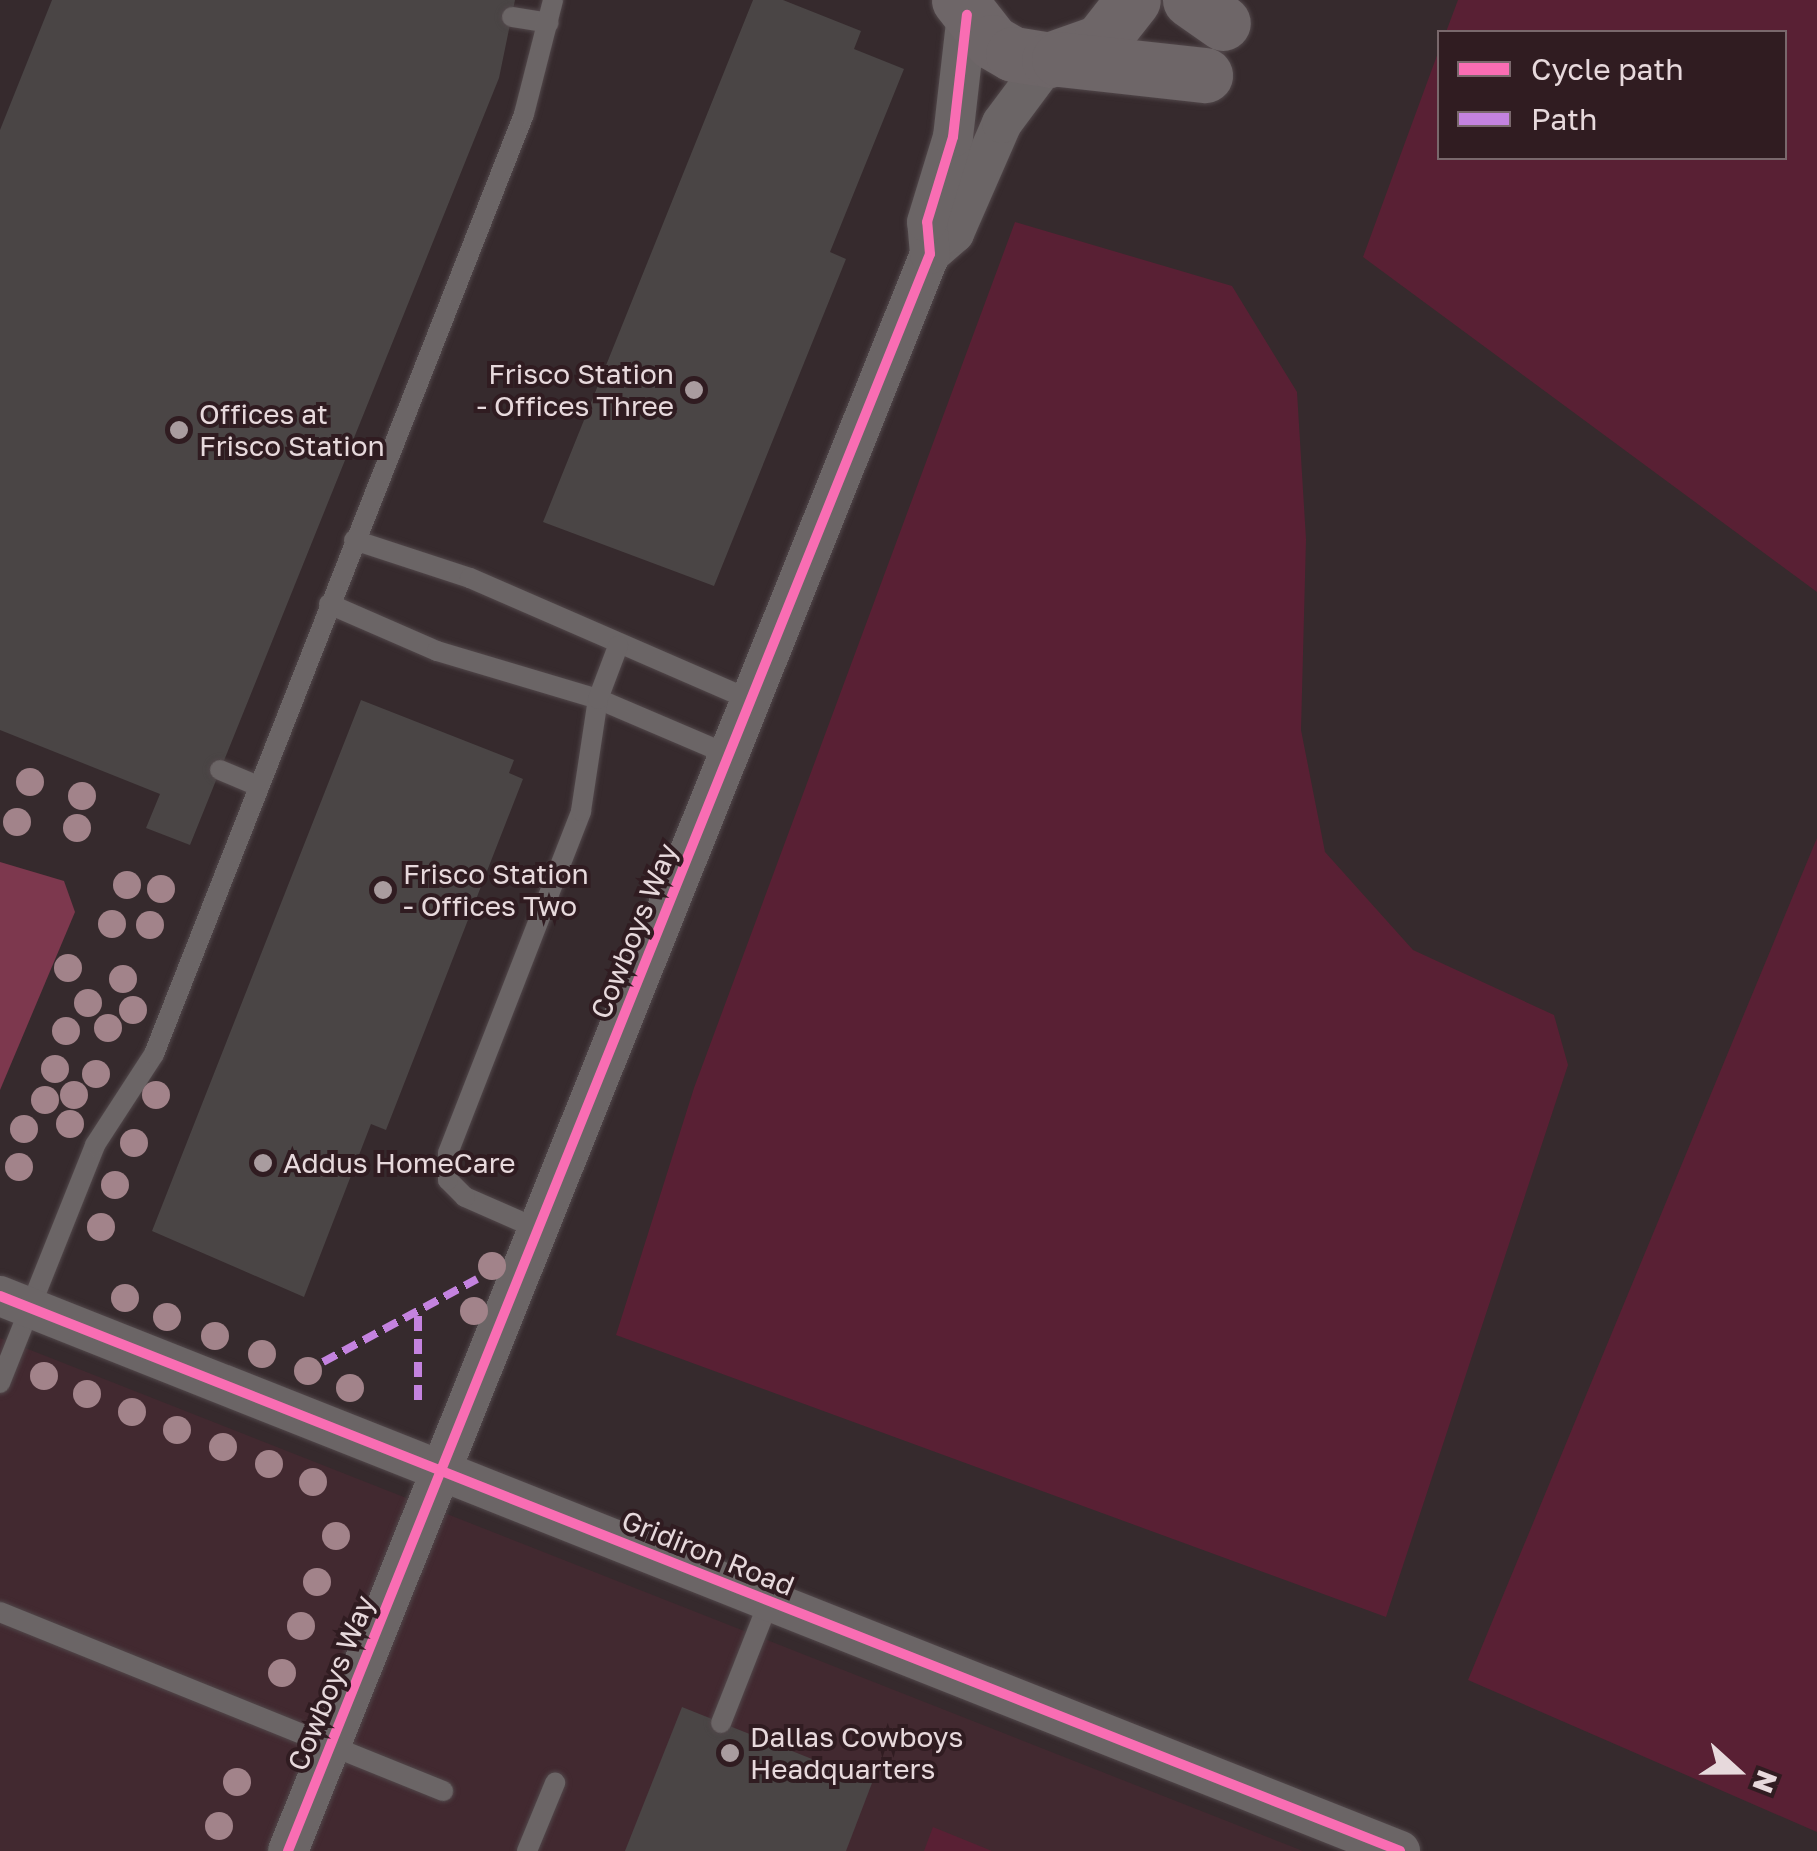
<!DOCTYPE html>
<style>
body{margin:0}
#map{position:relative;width:1817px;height:1851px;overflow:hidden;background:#362a2d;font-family:"Golos Text",sans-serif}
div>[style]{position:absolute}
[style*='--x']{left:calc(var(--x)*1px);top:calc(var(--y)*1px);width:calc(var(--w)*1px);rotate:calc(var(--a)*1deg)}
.built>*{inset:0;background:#422930}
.green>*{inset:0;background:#592034}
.water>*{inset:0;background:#7d384e}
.building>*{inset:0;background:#4a4545}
.roads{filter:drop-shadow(0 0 2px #51474a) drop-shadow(0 0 2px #51474a)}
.lane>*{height:20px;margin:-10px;padding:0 10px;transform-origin:10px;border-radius:10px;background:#6b6566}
.street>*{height:40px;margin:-20px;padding:0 20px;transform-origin:20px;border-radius:20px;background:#6b6566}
.secondary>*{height:55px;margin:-27.5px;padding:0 27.5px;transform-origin:27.5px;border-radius:27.5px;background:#6e6668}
.quiet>*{height:8px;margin-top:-4px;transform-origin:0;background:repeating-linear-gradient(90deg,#c483df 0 15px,transparent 0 23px)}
.cycleway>*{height:10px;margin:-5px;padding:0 5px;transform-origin:5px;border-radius:5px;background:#f96db3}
.trees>*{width:28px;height:28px;margin:-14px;border-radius:50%;background:#a2838a}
.dots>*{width:28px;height:28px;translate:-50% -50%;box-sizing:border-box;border:5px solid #301c21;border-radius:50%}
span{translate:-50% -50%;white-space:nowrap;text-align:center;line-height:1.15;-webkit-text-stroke:8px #301c21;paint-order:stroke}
.poi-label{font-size:28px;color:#e7d9dc}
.right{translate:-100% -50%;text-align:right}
.left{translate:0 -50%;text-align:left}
.street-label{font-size:28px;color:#e7d9dc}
.legend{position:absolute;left:1437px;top:30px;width:350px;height:130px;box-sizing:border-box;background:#301c21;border:2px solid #79686c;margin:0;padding:12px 18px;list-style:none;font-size:30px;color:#e7d9dc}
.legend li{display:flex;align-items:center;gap:20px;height:50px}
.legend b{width:50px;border:2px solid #79686c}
.north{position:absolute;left:1687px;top:1721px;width:100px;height:100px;-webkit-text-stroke:8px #301c21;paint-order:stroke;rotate:111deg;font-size:28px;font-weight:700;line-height:40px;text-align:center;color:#e7d9dc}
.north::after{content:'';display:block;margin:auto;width:35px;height:45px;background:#e7d9dc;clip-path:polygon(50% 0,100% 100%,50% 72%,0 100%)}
</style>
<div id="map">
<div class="built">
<div style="clip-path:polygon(0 1338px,1303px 1851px,0 1851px)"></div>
</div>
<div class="green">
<div style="clip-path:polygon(1458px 0,1817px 0,1817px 592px,1363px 257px,1439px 50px,1440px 158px,1784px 158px,1784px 32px,1446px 32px)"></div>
<div style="clip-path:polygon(1015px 222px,1232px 286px,1297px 392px,1306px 539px,1301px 730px,1325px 852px,1413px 950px,1554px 1015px,1568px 1065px,1386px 1617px,616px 1335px,694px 1088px)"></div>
<div style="clip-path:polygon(1817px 838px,1817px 1832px,1468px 1680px)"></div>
<div style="clip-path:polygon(933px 1827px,992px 1851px,924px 1851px)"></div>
</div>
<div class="water">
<div style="clip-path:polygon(0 862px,64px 881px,75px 912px,0 1090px)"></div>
</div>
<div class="building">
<div style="clip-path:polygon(52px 0,515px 0,499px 78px,190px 845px,146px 828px,160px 794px,0 730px,0 130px)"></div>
<div style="clip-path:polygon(753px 0,783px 0,861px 31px,854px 49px,904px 69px,830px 252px,846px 259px,714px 586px,543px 522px)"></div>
<div style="clip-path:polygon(361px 700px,514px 760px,509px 773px,523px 779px,386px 1130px,371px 1124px,304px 1297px,152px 1231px)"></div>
<div style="clip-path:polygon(682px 1707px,872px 1783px,846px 1851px,625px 1851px)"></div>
</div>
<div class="roads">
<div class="lane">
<div style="--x:512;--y:17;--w:37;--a:9"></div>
<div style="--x:354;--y:540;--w:122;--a:18.1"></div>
<div style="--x:470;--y:578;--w:306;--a:23.5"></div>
<div style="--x:329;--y:604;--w:118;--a:23.5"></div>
<div style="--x:437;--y:651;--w:168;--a:16.6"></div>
<div style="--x:598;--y:699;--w:142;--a:23.1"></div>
<div style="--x:220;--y:770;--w:41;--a:22.8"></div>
<div style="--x:538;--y:1229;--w:80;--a:-156.3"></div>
<div style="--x:465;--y:1197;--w:24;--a:-135"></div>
<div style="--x:448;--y:1180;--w:27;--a:-90"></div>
<div style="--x:448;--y:1153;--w:367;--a:-68.7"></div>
<div style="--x:581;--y:811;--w:113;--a:-81.4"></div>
<div style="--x:598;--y:699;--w:57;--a:-69.3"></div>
<div style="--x:0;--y:1383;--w:256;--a:-68.2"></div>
<div style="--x:95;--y:1145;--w:108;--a:-57"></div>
<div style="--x:154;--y:1054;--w:1010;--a:-68.51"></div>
<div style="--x:524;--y:114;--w:118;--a:-75.7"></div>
<div style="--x:0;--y:1612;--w:478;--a:22"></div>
<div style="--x:721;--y:1723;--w:131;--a:-68.5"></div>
<div style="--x:527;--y:1851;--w:74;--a:-67.6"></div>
</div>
<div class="street">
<div style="--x:930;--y:254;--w:32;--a:-41"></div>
<div style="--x:954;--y:233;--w:120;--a:-66.4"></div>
<div style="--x:1002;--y:123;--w:79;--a:-53.3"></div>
<div style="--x:0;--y:1296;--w:1506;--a:21.62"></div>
<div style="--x:288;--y:1851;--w:1721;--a:-68.1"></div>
<div style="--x:930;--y:254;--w:32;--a:-95"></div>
<div style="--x:927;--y:222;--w:89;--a:-73"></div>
<div style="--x:953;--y:137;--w:123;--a:-83.5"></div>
</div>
<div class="secondary">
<div style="--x:959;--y:0;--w:53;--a:51.8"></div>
<div style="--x:992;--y:42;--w:24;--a:30"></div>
<div style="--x:1013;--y:54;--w:36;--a:9"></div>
<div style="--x:1049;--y:60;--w:54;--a:-19.4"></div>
<div style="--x:1100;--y:42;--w:53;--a:-51.8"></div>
<div style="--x:1190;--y:0;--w:40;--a:34.9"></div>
<div style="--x:1059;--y:59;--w:147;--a:6.3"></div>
</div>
</div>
<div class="quiet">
<div style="--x:323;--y:1362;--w:175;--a:-28.3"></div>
<div style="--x:418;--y:1400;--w:89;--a:-90"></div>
</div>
<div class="cycleway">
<div style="--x:0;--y:1296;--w:1506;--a:21.62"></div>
<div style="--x:288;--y:1851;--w:1721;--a:-68.1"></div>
<div style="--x:930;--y:254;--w:32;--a:-95"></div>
<div style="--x:927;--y:222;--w:89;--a:-73"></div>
<div style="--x:953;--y:137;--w:123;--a:-83.5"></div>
</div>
<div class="trees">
<div style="left:30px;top:782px"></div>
<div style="left:82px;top:796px"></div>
<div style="left:17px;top:822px"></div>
<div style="left:77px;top:828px"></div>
<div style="left:127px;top:885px"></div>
<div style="left:161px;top:889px"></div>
<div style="left:112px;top:924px"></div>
<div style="left:150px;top:925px"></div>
<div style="left:68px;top:968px"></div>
<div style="left:123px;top:979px"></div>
<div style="left:88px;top:1003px"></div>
<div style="left:133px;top:1010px"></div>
<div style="left:108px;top:1028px"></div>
<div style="left:66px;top:1031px"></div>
<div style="left:55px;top:1069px"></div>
<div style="left:96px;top:1074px"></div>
<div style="left:74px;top:1095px"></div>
<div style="left:156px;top:1095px"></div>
<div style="left:45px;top:1100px"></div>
<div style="left:70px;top:1124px"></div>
<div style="left:24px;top:1129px"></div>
<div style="left:134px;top:1143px"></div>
<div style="left:19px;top:1167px"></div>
<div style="left:115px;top:1185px"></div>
<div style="left:101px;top:1227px"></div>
<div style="left:492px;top:1266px"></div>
<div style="left:125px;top:1298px"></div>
<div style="left:474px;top:1311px"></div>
<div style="left:167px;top:1317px"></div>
<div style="left:215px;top:1336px"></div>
<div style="left:262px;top:1354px"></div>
<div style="left:308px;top:1371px"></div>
<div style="left:44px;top:1376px"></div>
<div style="left:350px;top:1388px"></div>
<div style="left:87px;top:1394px"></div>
<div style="left:132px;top:1412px"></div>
<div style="left:177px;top:1430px"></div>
<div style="left:223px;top:1447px"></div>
<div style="left:269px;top:1464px"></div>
<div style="left:313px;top:1482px"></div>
<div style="left:336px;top:1536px"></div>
<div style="left:317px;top:1582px"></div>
<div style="left:301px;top:1626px"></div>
<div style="left:282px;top:1673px"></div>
<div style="left:237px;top:1782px"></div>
<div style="left:219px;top:1826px"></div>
</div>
<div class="dots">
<div style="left:694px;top:390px;background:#a99c9f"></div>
<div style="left:179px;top:430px;background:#a99c9f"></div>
<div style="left:383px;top:890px;background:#a99c9f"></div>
<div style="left:263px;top:1163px;background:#a99c9f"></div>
<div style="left:730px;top:1753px;background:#a99c9f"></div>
</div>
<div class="poi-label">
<span class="right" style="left:674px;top:390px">Frisco Station<br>- Offices Three</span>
<span class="left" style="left:199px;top:430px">Offices at<br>Frisco Station</span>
<span class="left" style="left:403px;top:890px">Frisco Station<br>- Offices Two</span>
<span class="left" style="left:283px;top:1163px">Addus HomeCare</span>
<span class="left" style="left:750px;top:1753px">Dallas Cowboys<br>Headquarters</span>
</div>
<div class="street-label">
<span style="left:634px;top:931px;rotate:-68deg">Cowboys Way</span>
<span style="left:708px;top:1553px;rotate:22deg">Gridiron Road</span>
<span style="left:331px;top:1683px;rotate:-68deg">Cowboys Way</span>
</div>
<ul class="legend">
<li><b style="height:12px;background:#f96db3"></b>Cycle path</li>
<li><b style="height:12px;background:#c483df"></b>Path</li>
</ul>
<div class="north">N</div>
</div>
